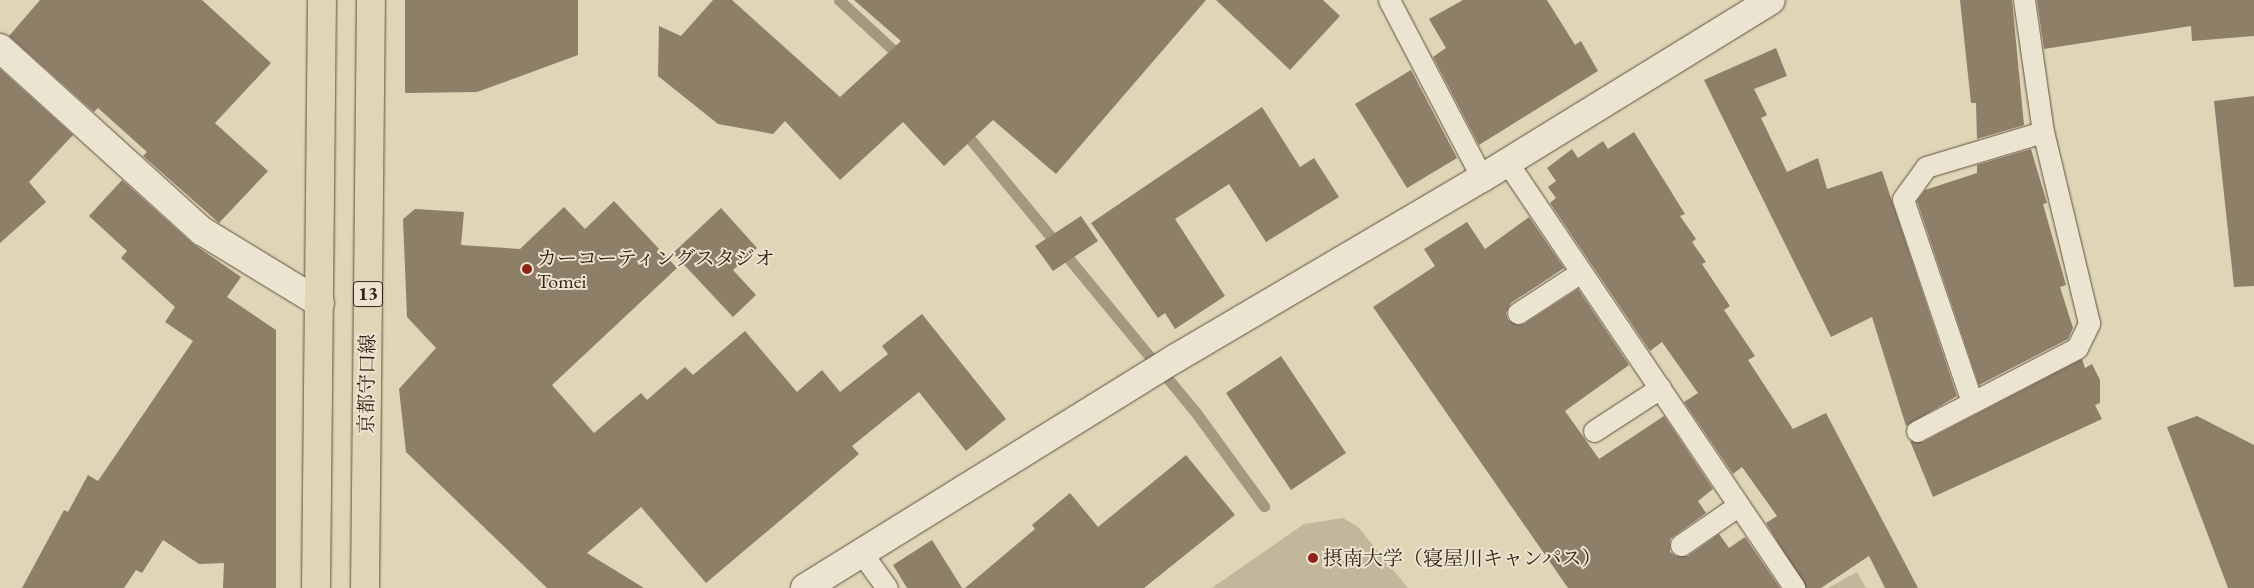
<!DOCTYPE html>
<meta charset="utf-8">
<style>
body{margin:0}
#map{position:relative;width:2254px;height:588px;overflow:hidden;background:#dfd5b7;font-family:"EB Garamond","Noto Serif JP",serif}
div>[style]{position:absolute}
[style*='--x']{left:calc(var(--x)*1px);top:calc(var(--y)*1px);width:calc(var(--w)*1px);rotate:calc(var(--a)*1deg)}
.green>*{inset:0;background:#c2b69b}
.stream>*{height:11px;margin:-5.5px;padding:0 5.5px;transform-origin:5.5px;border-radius:5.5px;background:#a69880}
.building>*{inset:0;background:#8e7f69}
.roads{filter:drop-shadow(0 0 1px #614e3d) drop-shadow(0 0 1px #614e3d)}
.lane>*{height:21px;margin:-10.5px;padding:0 10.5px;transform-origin:10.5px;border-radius:10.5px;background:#eae4d0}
.street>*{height:28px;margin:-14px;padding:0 14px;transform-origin:14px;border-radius:14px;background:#eae4d0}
.primary>*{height:28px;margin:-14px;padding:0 14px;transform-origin:14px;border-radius:14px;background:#dfd5b7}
.dots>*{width:14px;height:14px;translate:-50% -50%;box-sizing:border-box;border:2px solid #eae4d0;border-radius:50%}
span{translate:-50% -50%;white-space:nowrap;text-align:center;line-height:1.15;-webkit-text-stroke:4px #eae4d0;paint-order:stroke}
.shield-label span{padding:1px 4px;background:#eae4d0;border:1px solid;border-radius:4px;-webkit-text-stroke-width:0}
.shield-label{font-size:19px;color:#372114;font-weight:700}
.poi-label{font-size:20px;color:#372114}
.left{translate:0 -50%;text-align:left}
.street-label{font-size:20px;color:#372114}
</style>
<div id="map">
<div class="green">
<div style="clip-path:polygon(1343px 518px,1358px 527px,1408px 588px,1212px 588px,1304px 524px)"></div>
<div style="clip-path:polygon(1857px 572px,1866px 588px,1828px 588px)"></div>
</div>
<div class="stream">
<div style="--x:839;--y:0;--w:87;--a:42.7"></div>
<div style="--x:962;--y:129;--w:364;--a:50.5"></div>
<div style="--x:1194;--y:410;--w:119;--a:53.9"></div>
</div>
<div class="building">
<div style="clip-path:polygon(40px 0,202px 0,271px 63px,215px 123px,268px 171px,219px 223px,143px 156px,147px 152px,98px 108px,94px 112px,9px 36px)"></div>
<div style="clip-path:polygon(405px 0,578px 0,578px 55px,477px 92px,405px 93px)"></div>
<div style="clip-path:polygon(713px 0,732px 0,840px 97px,901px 41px,854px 0,1206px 0,1056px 174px,993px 120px,944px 166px,903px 122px,840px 180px,785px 121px,773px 134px,718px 124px,658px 76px,659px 26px,681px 36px)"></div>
<div style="clip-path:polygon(1216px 0,1323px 0,1340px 16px,1290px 70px)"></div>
<div style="clip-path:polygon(1463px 0,1547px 0,1575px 45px,1581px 41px,1598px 71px,1479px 145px,1433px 57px,1446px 48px,1429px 19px)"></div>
<div style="clip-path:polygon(1960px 0,2012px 0,2024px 125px,1977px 139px,1976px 103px,1971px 103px)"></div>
<div style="clip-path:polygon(2037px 0,2254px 0,2254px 36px,2192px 41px,2191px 26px,2044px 49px)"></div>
<div style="clip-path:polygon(1776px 48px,1787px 76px,1754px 89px,1767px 115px,1761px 118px,1787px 172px,1818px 158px,1827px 189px,1882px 171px,1957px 396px,1906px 426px,1872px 317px,1831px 337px,1704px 80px)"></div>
<div style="clip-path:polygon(0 69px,73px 135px,29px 182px,46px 202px,0 243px)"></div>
<div style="clip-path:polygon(1411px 70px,1457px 158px,1407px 188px,1355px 104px)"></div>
<div style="clip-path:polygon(2254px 96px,2254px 286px,2234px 287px,2214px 101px)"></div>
<div style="clip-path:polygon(1262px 107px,1300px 167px,1314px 158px,1339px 197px,1266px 242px,1229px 184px,1175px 219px,1225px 296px,1175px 329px,1165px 313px,1158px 318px,1091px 223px)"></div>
<div style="clip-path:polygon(1634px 132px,1685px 214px,1680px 216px,1696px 239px,1692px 242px,1706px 262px,1702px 264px,1730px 306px,1724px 310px,1755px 356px,1748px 360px,1793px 429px,1826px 413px,1918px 588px,1885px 588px,1869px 556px,1821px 588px,1806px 588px,1766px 523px,1777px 516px,1742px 467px,1733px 474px,1684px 402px,1698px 393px,1662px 342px,1650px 351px,1550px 203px,1556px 198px,1548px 187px,1556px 181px,1547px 168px,1572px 149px,1578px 158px,1603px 141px,1608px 149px)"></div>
<div style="clip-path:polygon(2031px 149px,2047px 203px,2043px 204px,2066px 285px,2060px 287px,2073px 328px,2068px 339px,1979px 385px,1917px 201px,1925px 190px,1977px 173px,1977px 165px)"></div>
<div style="clip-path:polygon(122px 180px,192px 243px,241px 277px,227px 297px,276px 330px,276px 588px,223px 588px,224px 563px,199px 564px,163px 540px,142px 573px,136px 570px,124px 588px,22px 588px,64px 510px,68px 512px,88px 475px,98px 481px,193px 341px,165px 322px,175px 307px,121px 258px,127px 251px,89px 216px)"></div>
<div style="clip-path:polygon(614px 201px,677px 268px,552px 385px,594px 433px,641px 393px,647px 400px,685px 367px,693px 375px,745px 331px,797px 392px,822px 370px,840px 392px,888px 354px,882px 346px,922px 314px,1006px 419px,966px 451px,919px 392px,852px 446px,859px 454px,706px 583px,641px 507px,587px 553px,644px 588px,547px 588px,406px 452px,399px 389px,436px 348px,407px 317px,403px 219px,415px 209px,464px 212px,461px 245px,520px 249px,564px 207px,585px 229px)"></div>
<div style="clip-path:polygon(721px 208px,757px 248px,733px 270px,756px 295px,733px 317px,673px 253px)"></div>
<div style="clip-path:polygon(1081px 216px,1098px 241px,1053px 271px,1035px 246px)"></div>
<div style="clip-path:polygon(1529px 217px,1564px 268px,1511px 303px,1506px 313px,1508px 320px,1518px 325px,1524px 324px,1578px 289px,1629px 365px,1565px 411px,1599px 459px,1664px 416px,1713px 489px,1698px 501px,1706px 513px,1670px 539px,1670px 552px,1676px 556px,1688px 556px,1719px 534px,1729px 548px,1745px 537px,1780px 588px,1568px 588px,1373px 307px,1435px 266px,1424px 249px,1467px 222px,1485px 249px)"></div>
<div style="clip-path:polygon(1281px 356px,1346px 453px,1291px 490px,1226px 393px)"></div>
<div style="clip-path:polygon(2082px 359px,2085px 368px,2092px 364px,2100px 380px,2100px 403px,2095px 405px,2102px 419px,1933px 497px,1910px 441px,1923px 442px)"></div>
<div style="clip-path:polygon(2197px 416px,2254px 445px,2254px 588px,2228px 588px,2167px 427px)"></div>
<div style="clip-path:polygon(1186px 455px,1235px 515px,1144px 588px,965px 588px,1035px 529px,1032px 525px,1070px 493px,1098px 527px)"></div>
<div style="clip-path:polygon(932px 540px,962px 588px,907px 588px,893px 565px)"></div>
</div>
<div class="roads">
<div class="lane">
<div style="--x:1389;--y:0;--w:201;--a:62.4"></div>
<div style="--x:1507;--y:162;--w:513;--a:55.97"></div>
<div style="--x:1518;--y:313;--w:75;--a:-33.1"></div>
<div style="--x:1972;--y:402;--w:214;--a:-108.8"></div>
<div style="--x:1903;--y:199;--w:39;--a:-54"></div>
<div style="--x:1926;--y:167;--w:122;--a:-16.7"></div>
<div style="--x:1594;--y:431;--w:79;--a:-33.1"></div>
<div style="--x:1917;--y:431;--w:180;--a:-27.4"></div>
<div style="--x:2077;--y:348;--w:28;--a:-64"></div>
<div style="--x:2089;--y:323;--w:196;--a:-103.5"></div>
<div style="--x:2043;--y:132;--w:133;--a:-98.2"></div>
<div style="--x:1681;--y:545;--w:70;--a:-34.6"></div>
<div style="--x:861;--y:552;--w:44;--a:54.2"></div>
</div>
<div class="street">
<div style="--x:0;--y:48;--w:273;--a:42.2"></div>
<div style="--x:202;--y:231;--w:138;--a:31.4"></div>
<div style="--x:805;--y:588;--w:437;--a:-31.8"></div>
<div style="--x:1176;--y:358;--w:355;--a:-30.5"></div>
<div style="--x:1482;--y:178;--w:339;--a:-31.6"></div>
</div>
<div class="primary">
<div style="--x:316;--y:588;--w:588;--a:-89.42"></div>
<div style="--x:365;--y:588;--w:588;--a:-89.42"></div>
</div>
</div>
<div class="dots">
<div style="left:527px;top:269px;background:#8f2418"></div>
<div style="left:1313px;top:558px;background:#8f2418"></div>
</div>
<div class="shield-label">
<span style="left:368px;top:294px">13</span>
</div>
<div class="poi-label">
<span class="left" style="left:537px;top:270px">カーコーティングスタジオ<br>Tomei</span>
<span class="left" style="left:1323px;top:558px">摂南大学（寝屋川キャンパス）</span>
</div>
<div class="street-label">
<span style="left:367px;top:384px;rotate:-89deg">京都守口線</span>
</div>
</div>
